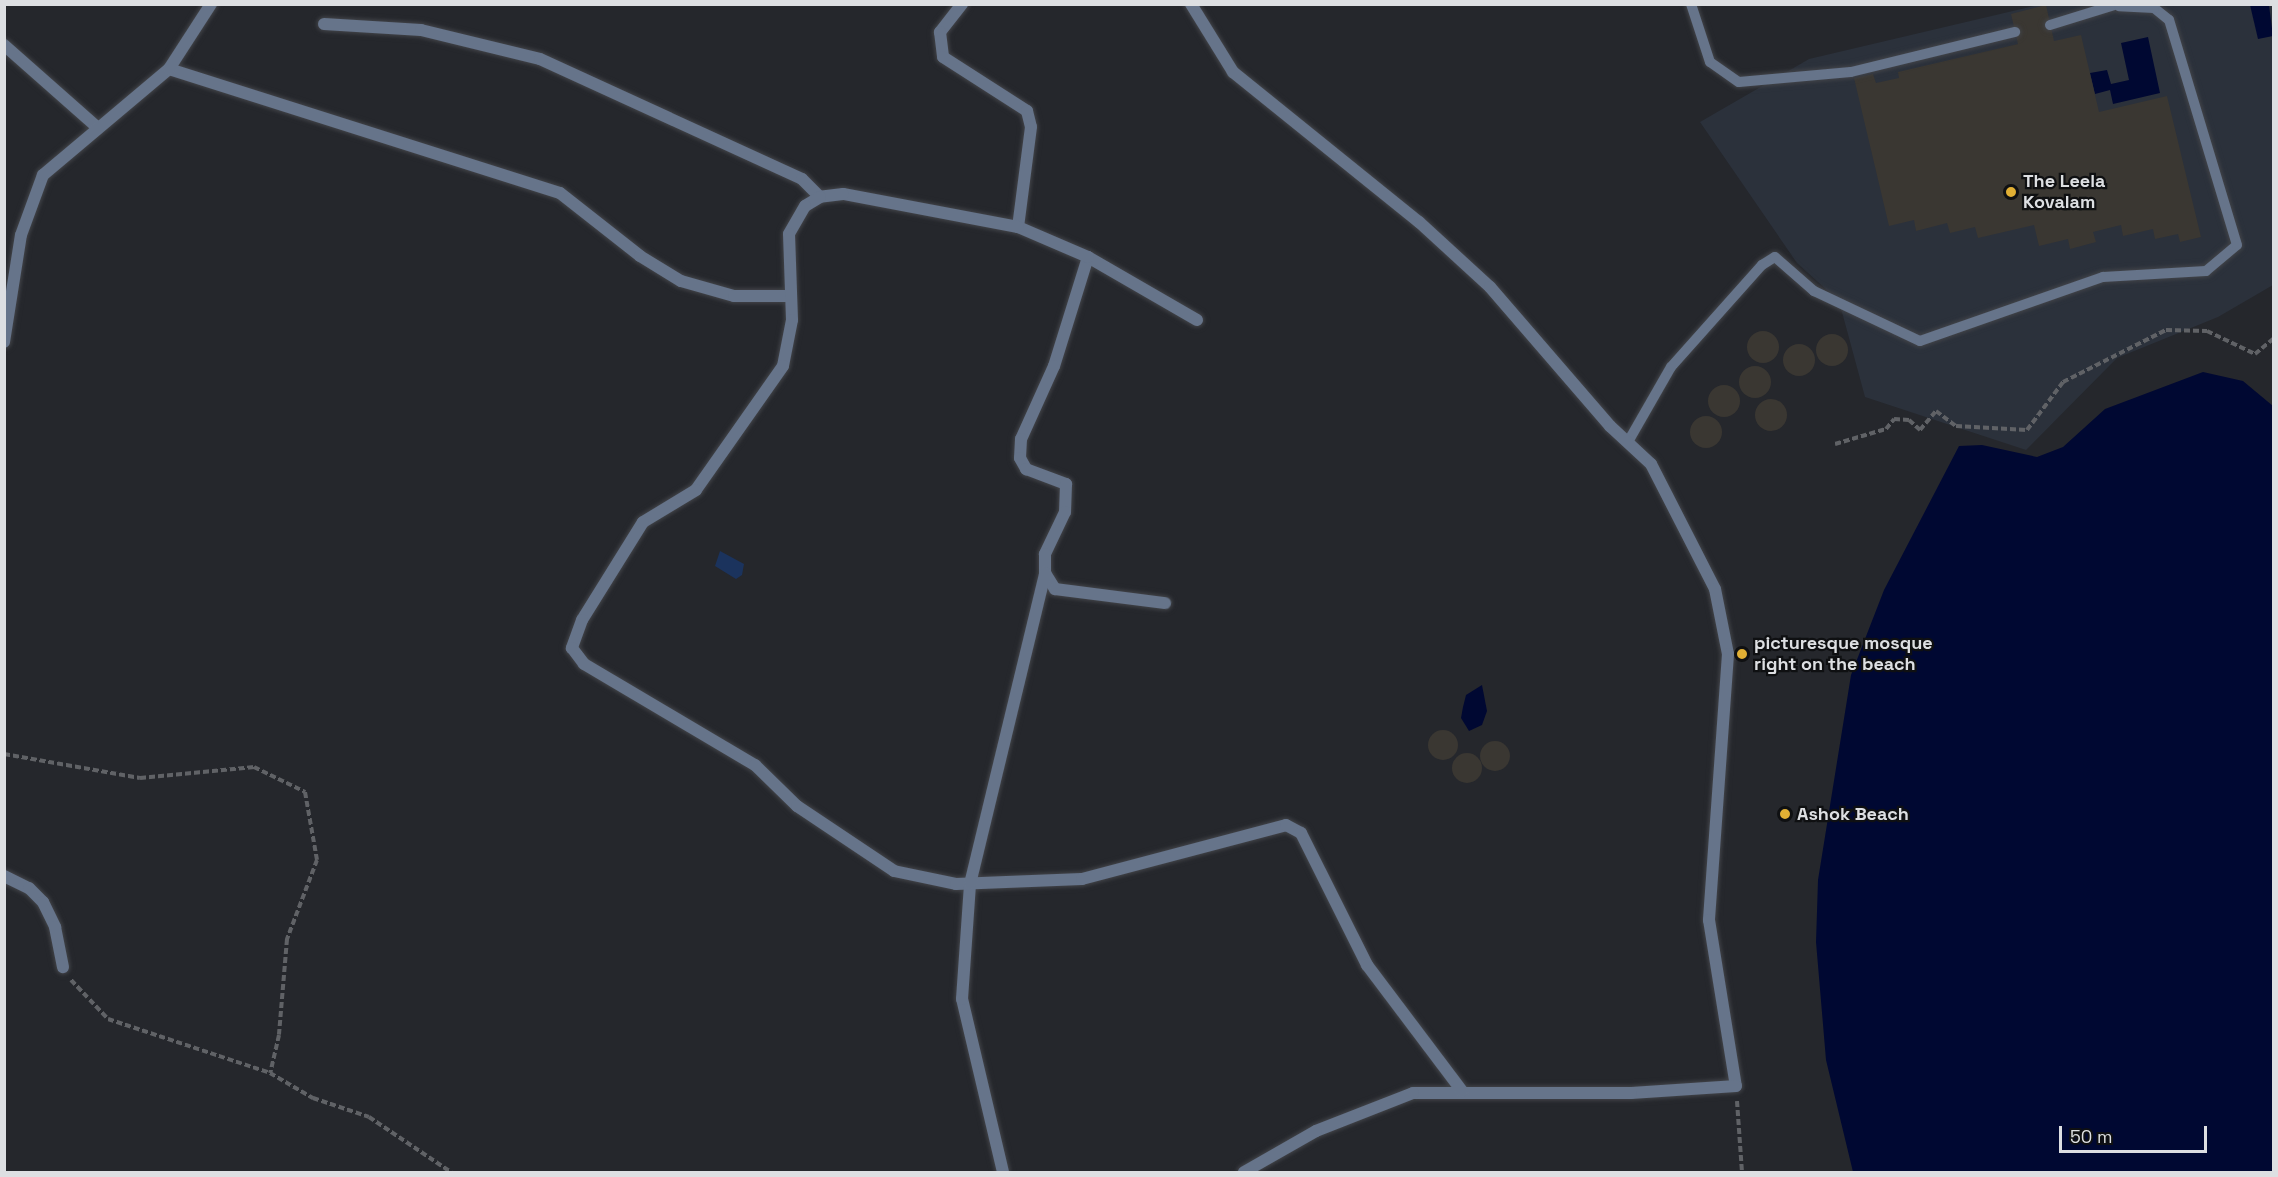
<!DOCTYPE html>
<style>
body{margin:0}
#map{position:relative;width:2278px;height:1177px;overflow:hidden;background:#25272c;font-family:"Space Grotesk",sans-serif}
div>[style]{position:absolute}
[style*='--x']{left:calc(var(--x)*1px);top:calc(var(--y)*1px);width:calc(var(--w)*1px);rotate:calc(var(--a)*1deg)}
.built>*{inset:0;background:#2b313b}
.green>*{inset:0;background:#1b335d}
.water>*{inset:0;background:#000832}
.building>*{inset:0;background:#3a3732}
.round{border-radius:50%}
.path>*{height:4px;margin-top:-2px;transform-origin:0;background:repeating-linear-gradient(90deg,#606266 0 6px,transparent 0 9px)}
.roads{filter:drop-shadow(0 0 2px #424449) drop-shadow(0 0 2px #424449)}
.service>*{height:10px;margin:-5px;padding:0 5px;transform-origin:5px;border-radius:5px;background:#66748a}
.minor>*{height:12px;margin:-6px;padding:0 6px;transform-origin:6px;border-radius:6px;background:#66748a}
.dots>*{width:16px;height:16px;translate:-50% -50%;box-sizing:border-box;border:3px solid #0f1012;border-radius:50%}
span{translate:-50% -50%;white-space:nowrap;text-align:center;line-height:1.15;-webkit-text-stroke:4.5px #0f1012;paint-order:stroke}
.poi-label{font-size:18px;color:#dddfe2;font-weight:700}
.left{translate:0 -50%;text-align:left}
.frame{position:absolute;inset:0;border:6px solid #dddfe2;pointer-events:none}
.scale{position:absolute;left:2059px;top:1126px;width:148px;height:27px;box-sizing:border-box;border:3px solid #dddfe2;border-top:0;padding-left:8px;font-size:18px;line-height:21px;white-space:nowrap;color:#dddfe2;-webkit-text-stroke:4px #0f1012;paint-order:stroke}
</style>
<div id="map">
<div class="built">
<div style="clip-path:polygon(2038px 5px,2273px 5px,2273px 285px,2218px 317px,2117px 358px,2026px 450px,1865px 397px,1839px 301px,1797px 263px,1700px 122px,1809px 59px)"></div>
</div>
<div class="green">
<div style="clip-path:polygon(720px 551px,744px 564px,742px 575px,736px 579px,715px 566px)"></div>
</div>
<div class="water">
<div style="clip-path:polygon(2250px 5px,2269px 5px,2273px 36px,2258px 39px)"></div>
<div style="clip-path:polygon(2148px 37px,2160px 93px,2113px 104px,2110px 90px,2095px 94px,2090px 73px,2107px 70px,2111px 84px,2129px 80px,2121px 43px)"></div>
<div style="clip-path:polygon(2203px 372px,2243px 381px,2273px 406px,2273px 1172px,1853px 1172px,1826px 1060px,1816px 942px,1818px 880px,1851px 675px,1884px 590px,1959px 446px,1982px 445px,2037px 457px,2063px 447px,2105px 409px)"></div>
<div style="clip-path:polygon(1482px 685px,1487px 711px,1482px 725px,1469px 731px,1461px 718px,1463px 707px,1466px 695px)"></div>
</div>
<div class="building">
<div style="clip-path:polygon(2046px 5px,2054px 41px,2081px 35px,2099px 112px,2167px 96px,2201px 237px,2180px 242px,2178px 234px,2155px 239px,2153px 229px,2123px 236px,2121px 225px,2093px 232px,2096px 242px,2070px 249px,2068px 239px,2039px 246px,2034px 225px,1978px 238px,1975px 227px,1950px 233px,1947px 223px,1916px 231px,1914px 220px,1889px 226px,1854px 78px,1873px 74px,1876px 83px,1899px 78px,1898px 72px,2018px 44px,2011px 14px)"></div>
<div class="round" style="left:1747px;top:331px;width:32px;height:32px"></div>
<div class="round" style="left:1816px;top:334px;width:32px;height:32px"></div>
<div class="round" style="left:1783px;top:344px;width:32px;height:32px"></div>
<div class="round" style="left:1739px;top:366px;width:32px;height:32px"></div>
<div class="round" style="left:1708px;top:385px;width:32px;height:32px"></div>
<div class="round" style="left:1755px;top:399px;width:32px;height:32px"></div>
<div class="round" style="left:1690px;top:416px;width:32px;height:32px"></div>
<div class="round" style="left:1428px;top:730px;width:30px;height:30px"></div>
<div class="round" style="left:1480px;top:741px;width:30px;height:30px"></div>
<div class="round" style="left:1452px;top:753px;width:30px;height:30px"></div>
</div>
<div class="path">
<div style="--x:1835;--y:444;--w:53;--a:-16.4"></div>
<div style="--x:1886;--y:429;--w:13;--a:-51"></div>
<div style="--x:1894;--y:419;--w:15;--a:4"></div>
<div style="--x:1909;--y:420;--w:15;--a:42"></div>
<div style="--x:1920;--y:430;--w:25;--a:-50"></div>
<div style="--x:1936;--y:411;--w:25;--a:37"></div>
<div style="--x:1956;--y:426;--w:71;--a:3.2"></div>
<div style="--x:2027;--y:430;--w:60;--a:-53.1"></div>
<div style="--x:2063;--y:382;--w:115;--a:-26.8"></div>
<div style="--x:2166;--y:330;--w:41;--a:1.4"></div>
<div style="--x:2207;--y:331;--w:53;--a:25.6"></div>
<div style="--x:2255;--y:354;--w:25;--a:-40"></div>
<div style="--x:4;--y:754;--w:138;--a:10"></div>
<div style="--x:140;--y:778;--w:115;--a:-5.5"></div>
<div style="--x:254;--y:767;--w:57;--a:26.1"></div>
<div style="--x:305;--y:792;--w:69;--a:80"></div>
<div style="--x:317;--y:860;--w:85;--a:110.8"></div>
<div style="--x:287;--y:939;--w:96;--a:94.8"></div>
<div style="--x:279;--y:1035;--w:39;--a:103"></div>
<div style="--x:270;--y:1073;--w:50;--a:30.2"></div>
<div style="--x:313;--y:1098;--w:59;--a:18.7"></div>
<div style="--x:369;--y:1117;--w:99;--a:33.9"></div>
<div style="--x:71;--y:980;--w:54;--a:46.5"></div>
<div style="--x:108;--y:1019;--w:171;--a:18.4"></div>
<div style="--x:1737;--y:1101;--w:71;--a:86"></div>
</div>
<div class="roads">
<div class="service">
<div style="--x:1691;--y:4;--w:61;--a:71.9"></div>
<div style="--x:1710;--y:62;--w:35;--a:35"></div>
<div style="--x:1739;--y:82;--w:112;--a:-5.1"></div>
<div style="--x:1851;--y:72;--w:169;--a:-13.7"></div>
<div style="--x:2050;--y:25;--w:71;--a:-17.2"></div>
<div style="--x:1628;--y:442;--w:86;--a:-60.2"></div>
<div style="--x:1671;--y:367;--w:137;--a:-48.3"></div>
<div style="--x:1762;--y:265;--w:15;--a:-32"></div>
<div style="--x:1775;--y:257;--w:52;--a:41.1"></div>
<div style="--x:1814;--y:291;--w:117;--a:25.3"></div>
<div style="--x:1920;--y:341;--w:194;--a:-19.3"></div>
<div style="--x:2103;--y:277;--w:103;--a:-3.3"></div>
<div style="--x:2206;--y:271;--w:40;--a:-40"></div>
<div style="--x:2237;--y:245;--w:235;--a:-106.8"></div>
<div style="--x:2169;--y:20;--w:19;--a:-141"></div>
<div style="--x:2154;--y:8;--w:35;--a:-177"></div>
</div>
<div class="minor">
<div style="--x:962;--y:4;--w:36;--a:128"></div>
<div style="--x:940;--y:32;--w:25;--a:83"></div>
<div style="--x:943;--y:57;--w:100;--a:32.7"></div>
<div style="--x:1027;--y:111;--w:16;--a:76"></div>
<div style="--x:1031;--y:127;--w:101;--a:97.4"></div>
<div style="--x:1191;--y:4;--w:80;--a:58.3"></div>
<div style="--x:1233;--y:72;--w:239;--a:38.9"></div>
<div style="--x:1419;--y:222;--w:96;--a:42.5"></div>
<div style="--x:1490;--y:287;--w:184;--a:49.2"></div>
<div style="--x:1610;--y:426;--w:56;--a:42.8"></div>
<div style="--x:1651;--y:464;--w:140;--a:62.9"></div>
<div style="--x:1715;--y:589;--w:66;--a:78.7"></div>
<div style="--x:1728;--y:654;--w:267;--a:94.1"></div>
<div style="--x:1709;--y:920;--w:168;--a:80.8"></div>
<div style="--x:1736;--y:1086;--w:105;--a:176.2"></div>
<div style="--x:1631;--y:1093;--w:218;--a:180"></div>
<div style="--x:1413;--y:1093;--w:104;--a:158.6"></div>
<div style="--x:1316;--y:1131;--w:83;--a:150.3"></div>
<div style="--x:324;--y:24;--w:97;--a:3.5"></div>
<div style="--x:421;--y:30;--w:122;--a:13.7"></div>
<div style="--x:540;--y:59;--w:288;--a:24.6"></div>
<div style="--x:802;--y:179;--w:25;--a:45"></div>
<div style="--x:4;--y:45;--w:125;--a:41.4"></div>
<div style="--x:169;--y:69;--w:410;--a:17.6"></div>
<div style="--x:560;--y:193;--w:102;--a:38.2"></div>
<div style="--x:640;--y:256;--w:48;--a:31.4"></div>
<div style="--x:681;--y:281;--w:55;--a:15.8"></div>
<div style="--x:734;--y:296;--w:56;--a:0"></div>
<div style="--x:1088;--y:257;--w:114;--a:107.3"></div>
<div style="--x:1054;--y:366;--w:80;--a:114.3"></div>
<div style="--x:1021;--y:439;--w:19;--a:93"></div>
<div style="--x:1020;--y:458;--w:13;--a:61"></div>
<div style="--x:1026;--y:469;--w:43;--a:20.6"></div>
<div style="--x:1066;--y:484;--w:28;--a:92"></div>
<div style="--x:1065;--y:512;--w:47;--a:115.5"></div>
<div style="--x:1045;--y:554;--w:19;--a:90"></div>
<div style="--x:1045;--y:573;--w:19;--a:58"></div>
<div style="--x:1055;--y:589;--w:111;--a:7.3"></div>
<div style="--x:1197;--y:320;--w:126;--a:-150"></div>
<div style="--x:1088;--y:257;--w:76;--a:-156.8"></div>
<div style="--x:1018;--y:227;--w:178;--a:-169.3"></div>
<div style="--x:843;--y:194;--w:23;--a:173"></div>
<div style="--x:820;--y:197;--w:17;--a:149"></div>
<div style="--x:805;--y:206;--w:32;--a:120"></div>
<div style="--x:789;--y:234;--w:86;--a:88"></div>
<div style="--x:792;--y:320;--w:47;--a:101.1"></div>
<div style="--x:783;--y:366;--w:151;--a:125.1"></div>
<div style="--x:696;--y:490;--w:62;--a:148.9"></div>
<div style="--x:643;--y:522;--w:115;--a:121.9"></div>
<div style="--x:582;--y:620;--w:30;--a:110"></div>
<div style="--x:572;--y:648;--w:20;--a:53"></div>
<div style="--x:584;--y:664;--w:199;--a:30.6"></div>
<div style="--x:755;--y:765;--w:59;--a:44.3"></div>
<div style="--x:797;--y:806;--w:117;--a:33.8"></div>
<div style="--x:894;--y:871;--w:63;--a:11.8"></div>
<div style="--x:956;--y:884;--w:126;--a:-2.3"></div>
<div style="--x:1082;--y:879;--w:211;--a:-14.8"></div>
<div style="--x:1286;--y:825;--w:17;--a:28"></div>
<div style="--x:1301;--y:833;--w:148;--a:63.4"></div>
<div style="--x:1367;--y:965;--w:158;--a:53"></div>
<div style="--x:4;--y:342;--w:108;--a:-81"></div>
<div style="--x:21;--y:235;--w:64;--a:-69.9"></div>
<div style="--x:43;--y:175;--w:165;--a:-40.1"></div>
<div style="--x:169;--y:69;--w:77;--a:-57.1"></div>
<div style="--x:4;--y:876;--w:28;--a:26"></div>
<div style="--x:29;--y:888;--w:20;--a:45"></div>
<div style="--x:43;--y:902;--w:28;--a:64"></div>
<div style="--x:55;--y:927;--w:41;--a:78.7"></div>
<div style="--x:1003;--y:1172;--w:178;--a:-103.3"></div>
<div style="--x:962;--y:999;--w:115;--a:-86"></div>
<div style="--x:970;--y:884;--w:320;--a:-76.4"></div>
</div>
</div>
<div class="dots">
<div style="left:2011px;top:192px;background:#e1af34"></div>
<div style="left:1742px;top:654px;background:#e1af34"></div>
<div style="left:1785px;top:814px;background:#e1af34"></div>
</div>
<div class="poi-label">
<span class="left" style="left:2023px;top:192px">The Leela<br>Kovalam</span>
<span class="left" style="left:1754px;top:654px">picturesque mosque<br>right on the beach</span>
<span class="left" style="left:1797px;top:814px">Ashok Beach</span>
</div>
<div class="frame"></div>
<div class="scale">50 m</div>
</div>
